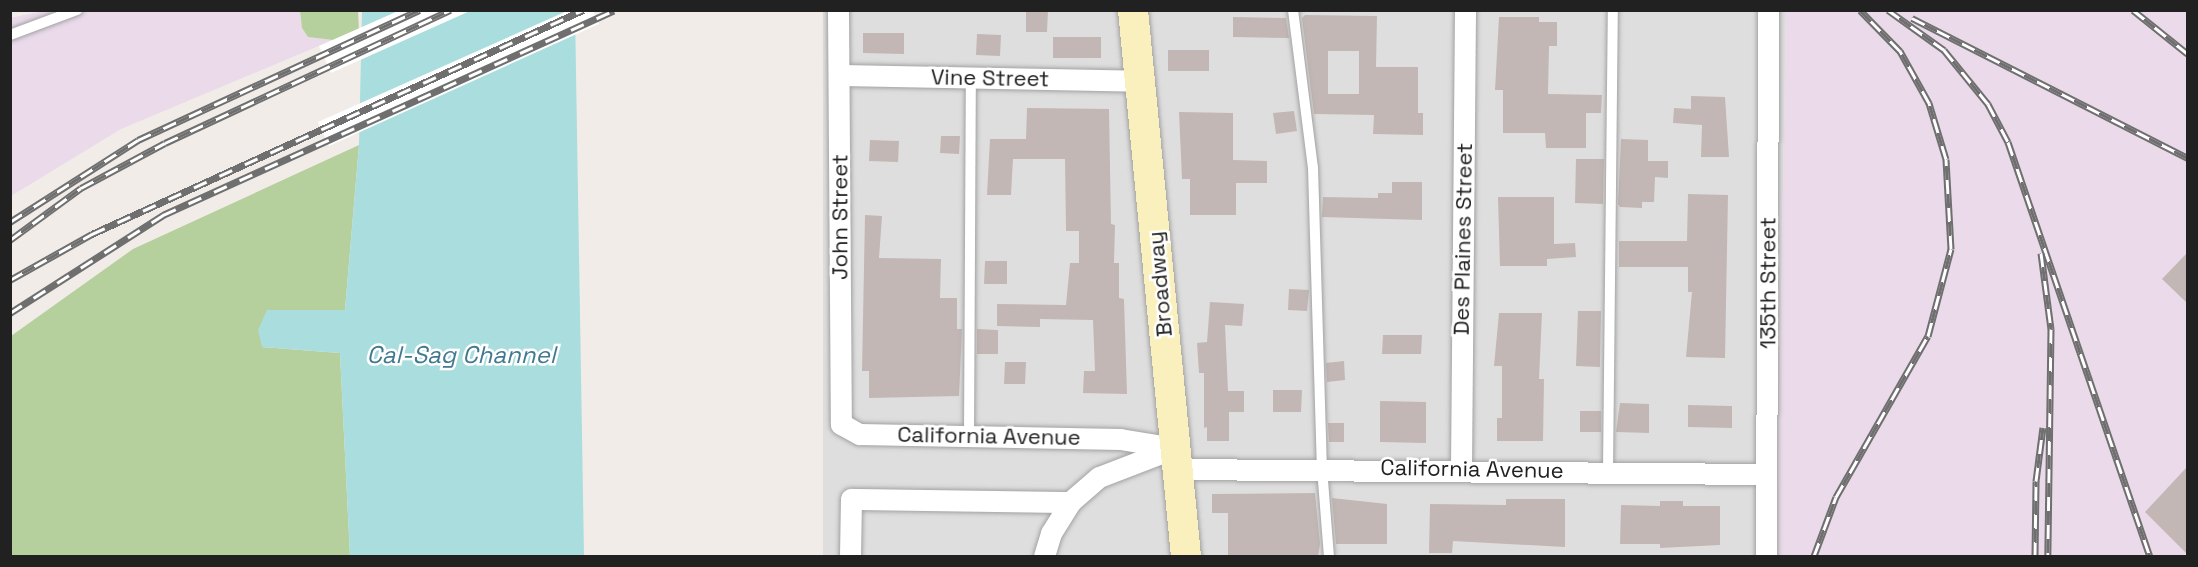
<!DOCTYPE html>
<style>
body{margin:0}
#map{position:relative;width:2198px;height:567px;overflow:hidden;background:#f1ece8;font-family:"Space Grotesk",sans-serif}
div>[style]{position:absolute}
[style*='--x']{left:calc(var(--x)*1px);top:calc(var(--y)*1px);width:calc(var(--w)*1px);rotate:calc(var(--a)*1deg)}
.residential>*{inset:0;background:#dfdede}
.industrial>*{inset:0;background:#eadaea}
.forest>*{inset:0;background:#b6d09d}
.water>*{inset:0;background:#a9ddde}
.pier>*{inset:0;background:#fff}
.building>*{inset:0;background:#c2b7b4}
.roads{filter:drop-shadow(0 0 2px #a2a2a2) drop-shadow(0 0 2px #a2a2a2)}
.lane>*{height:10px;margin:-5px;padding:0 5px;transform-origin:5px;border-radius:5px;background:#fff}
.street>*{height:21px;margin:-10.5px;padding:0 10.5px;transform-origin:10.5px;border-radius:10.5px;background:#fff}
.secondary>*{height:30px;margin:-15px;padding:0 15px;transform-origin:15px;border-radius:15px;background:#f9f0bd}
.rail>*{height:7px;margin-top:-3.5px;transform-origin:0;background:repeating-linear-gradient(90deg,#fff 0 14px,#6f6f6f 0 28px);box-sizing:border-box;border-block:2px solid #6f6f6f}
span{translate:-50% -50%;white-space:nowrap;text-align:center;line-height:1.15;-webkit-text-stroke:5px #fff;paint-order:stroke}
.street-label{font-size:22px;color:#212121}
.water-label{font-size:24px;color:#417991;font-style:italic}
.frame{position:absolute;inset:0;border:12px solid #212121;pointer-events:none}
</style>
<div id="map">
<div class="residential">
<div style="clip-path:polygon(823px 11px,1786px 11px,1777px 556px,823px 556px)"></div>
</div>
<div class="industrial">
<div style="clip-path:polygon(48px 10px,300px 11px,302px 28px,308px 37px,333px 40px,121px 129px,11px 196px,10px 18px)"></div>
<div style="clip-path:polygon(1786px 11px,2187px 11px,2187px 556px,1777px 556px)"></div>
</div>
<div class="forest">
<div style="clip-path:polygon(300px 11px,358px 11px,359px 30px,333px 40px,308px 37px,302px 28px)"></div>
<div style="clip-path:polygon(359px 145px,345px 310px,267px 310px,262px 347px,340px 353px,350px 556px,11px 556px,11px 336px,133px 249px)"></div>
</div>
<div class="water">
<div style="clip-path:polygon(362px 11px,575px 11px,584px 556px,350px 556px,340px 353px,262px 347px,258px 330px,267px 310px,345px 310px,359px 145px)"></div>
</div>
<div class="pier">
<div style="clip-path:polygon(398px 11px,470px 11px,331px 73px,319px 46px)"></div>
<div style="clip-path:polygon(567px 11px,593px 11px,599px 24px,329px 146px,318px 122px)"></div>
</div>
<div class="building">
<div style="clip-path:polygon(1026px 10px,1048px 10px,1047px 32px,1026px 32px)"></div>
<div style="clip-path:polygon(evenodd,1305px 15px,1377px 16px,1376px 67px,1418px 67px,1418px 113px,1423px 113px,1423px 135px,1373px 134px,1374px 115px,1314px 114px,1302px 18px,1305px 15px,1328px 51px,1359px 51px,1359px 94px,1328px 94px,1328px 51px)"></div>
<div style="clip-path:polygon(1233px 17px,1286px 18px,1289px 38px,1233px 37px)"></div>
<div style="clip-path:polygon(1499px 17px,1539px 17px,1539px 22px,1557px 22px,1557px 46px,1549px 46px,1548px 94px,1602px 95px,1601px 113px,1586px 113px,1586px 148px,1546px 148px,1545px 133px,1503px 133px,1503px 90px,1495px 90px)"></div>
<div style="clip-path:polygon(863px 33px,904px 33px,904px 54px,863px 53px)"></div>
<div style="clip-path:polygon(977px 34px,1001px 35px,1000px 56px,976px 55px)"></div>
<div style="clip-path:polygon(1053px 37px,1101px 37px,1101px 58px,1053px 58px)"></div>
<div style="clip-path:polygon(1168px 50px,1209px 50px,1209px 71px,1168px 71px)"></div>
<div style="clip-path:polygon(1691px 96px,1725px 97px,1729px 157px,1701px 157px,1702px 125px,1673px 123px,1674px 108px,1691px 109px)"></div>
<div style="clip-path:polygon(1027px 108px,1109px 109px,1111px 224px,1115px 225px,1114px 263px,1119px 263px,1119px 298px,1124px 299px,1127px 394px,1083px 393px,1084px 371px,1095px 371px,1093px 320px,1040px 319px,1040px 327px,997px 326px,997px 304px,1066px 305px,1070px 263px,1079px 263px,1079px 231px,1066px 231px,1065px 159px,1013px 159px,1011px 195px,987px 195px,990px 139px,1026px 139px)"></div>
<div style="clip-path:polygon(1294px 111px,1297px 131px,1276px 134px,1273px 113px)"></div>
<div style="clip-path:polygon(1179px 112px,1233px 113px,1233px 160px,1267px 161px,1267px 183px,1236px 183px,1236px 215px,1190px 215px,1190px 179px,1182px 179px)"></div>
<div style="clip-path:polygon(941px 136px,960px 136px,959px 154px,940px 153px)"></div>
<div style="clip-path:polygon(1621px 139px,1648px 140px,1648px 161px,1668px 161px,1668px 178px,1655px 177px,1654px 202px,1642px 202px,1642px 208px,1620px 207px,1618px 204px)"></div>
<div style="clip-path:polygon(870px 140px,899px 141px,898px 162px,869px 161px)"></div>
<div style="clip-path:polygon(1576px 159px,1604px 159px,1603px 204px,1575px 203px)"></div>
<div style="clip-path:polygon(1392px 182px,1422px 182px,1422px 220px,1322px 217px,1323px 197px,1378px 198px,1378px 193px,1392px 193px)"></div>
<div style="clip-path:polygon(1688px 194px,1728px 195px,1725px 358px,1686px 357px,1692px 292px,1688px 292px,1688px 267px,1619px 267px,1619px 241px,1687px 241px)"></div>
<div style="clip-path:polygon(1498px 197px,1554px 197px,1554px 244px,1575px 243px,1576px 257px,1547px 259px,1547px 266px,1500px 266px)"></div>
<div style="clip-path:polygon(865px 215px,882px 216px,879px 258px,941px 259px,940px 298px,957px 298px,957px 329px,962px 329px,959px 396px,869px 398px,869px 371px,862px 371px)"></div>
<div style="clip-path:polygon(2187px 253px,2187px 303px,2162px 279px)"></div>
<div style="clip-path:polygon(985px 261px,1007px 261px,1007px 284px,984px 284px)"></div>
<div style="clip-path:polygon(1289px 289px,1309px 290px,1307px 311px,1288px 310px)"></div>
<div style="clip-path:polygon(1210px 302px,1244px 304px,1242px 326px,1225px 325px,1228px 391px,1244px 391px,1244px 412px,1229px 412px,1229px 441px,1207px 441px,1207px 427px,1204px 428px,1204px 373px,1199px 373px,1197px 343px,1207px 342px)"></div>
<div style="clip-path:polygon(1578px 311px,1601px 311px,1600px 367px,1576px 366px)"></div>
<div style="clip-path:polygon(1499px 313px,1542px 313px,1539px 379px,1544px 379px,1543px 441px,1497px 441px,1497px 418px,1502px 418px,1502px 366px,1494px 366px)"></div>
<div style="clip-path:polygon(977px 329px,998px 330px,998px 354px,977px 354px)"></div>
<div style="clip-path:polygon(1383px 335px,1422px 335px,1421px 354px,1382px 354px)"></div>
<div style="clip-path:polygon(1344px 361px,1345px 380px,1327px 382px,1326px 363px)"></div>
<div style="clip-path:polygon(1005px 362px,1026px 362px,1025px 384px,1004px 384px)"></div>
<div style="clip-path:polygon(1273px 390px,1302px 390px,1301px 412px,1273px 412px)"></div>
<div style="clip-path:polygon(1380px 401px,1426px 402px,1426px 443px,1380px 442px)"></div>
<div style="clip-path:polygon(1620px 403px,1649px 404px,1649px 433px,1616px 432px)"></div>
<div style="clip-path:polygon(1688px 405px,1732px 406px,1732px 428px,1688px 427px)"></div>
<div style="clip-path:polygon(1580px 411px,1601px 411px,1601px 432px,1580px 432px)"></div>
<div style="clip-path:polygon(1328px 423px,1344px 423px,1344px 442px,1329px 442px)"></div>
<div style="clip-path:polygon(2187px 467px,2187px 554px,2145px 512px)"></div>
<div style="clip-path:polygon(1315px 493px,1320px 544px,1318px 556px,1228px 556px,1228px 513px,1212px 513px,1212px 494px)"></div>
<div style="clip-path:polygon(1332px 498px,1387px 504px,1387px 544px,1336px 544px)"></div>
<div style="clip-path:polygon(1506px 499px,1565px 499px,1565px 547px,1453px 541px,1452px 553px,1429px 553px,1430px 504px,1506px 505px)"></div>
<div style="clip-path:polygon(1660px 501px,1683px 501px,1683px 506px,1720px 506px,1720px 545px,1660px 548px,1660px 544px,1620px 544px,1621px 505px,1660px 506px)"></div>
</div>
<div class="roads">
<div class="lane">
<div style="--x:1293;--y:10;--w:159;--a:82.8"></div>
<div style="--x:1313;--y:168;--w:300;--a:88.3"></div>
<div style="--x:1322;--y:468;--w:88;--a:85.5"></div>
<div style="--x:10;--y:35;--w:72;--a:-20.5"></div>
<div style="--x:969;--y:434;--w:357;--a:-89.7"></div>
<div style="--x:1608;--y:471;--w:461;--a:-89.4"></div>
</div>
<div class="street">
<div style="--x:838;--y:10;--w:414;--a:89.6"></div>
<div style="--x:841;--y:424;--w:21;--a:29"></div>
<div style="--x:859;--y:434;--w:261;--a:1.1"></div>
<div style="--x:1120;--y:439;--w:56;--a:9.3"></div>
<div style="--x:839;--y:75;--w:302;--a:1.1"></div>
<div style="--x:1461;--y:468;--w:458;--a:-89.5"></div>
<div style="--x:1177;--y:469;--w:589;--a:0.49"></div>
<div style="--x:850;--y:556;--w:57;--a:-89"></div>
<div style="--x:851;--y:499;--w:219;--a:0.8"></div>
<div style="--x:1044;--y:556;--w:24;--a:-73"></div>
<div style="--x:1051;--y:533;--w:36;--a:-58"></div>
<div style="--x:1070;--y:502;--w:38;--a:-41"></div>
<div style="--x:1099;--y:477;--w:80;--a:-21.1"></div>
<div style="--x:1766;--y:556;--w:546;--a:-89.79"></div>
</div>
<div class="secondary">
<div style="--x:1133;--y:10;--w:549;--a:84.46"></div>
</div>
</div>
<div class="rail">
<div style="--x:1888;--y:10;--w:69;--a:35.5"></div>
<div style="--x:1944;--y:50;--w:70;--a:50.8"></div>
<div style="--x:1988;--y:104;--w:43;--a:62.2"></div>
<div style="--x:2008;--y:142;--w:438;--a:71.1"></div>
<div style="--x:2133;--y:10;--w:70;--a:38.7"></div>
<div style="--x:1912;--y:18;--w:309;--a:26.9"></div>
<div style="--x:10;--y:222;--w:152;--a:-32.6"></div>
<div style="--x:138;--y:140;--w:310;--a:-24.8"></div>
<div style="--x:10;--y:240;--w:88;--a:-36.2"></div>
<div style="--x:81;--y:188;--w:95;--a:-28.2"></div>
<div style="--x:165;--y:143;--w:315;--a:-25"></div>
<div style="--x:2041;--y:253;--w:77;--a:82.5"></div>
<div style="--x:2051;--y:329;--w:227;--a:90.8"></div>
<div style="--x:10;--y:280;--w:94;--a:-29.3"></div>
<div style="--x:92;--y:234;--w:540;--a:-24.52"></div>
<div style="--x:10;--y:313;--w:182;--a:-32.6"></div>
<div style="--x:163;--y:215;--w:495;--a:-24.4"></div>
<div style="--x:1814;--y:556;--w:63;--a:-69.6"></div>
<div style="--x:1836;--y:497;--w:185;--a:-60.3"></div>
<div style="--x:1928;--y:336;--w:90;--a:-75.2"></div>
<div style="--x:1951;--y:249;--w:90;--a:-93.2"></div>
<div style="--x:1946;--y:159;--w:59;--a:-106.9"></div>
<div style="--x:1929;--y:103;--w:60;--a:-119.1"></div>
<div style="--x:1900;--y:51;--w:57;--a:-134.3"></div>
<div style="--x:2035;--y:556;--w:75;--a:-89.2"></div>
<div style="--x:2036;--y:481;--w:54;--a:-82.6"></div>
</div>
<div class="street-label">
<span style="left:990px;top:78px;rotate:1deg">Vine Street</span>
<span style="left:840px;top:217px;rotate:-90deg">John Street</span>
<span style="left:1463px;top:239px;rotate:-89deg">Des Plaines Street</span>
<span style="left:1768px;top:283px;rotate:-90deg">135th Street</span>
<span style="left:1160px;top:284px;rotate:-95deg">Broadway</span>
<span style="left:989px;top:436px;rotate:1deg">California Avenue</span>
<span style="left:1472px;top:469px;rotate:1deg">California Avenue</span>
</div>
<div class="water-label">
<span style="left:461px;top:355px">Cal-Sag Channel</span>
</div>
<div class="frame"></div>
</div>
